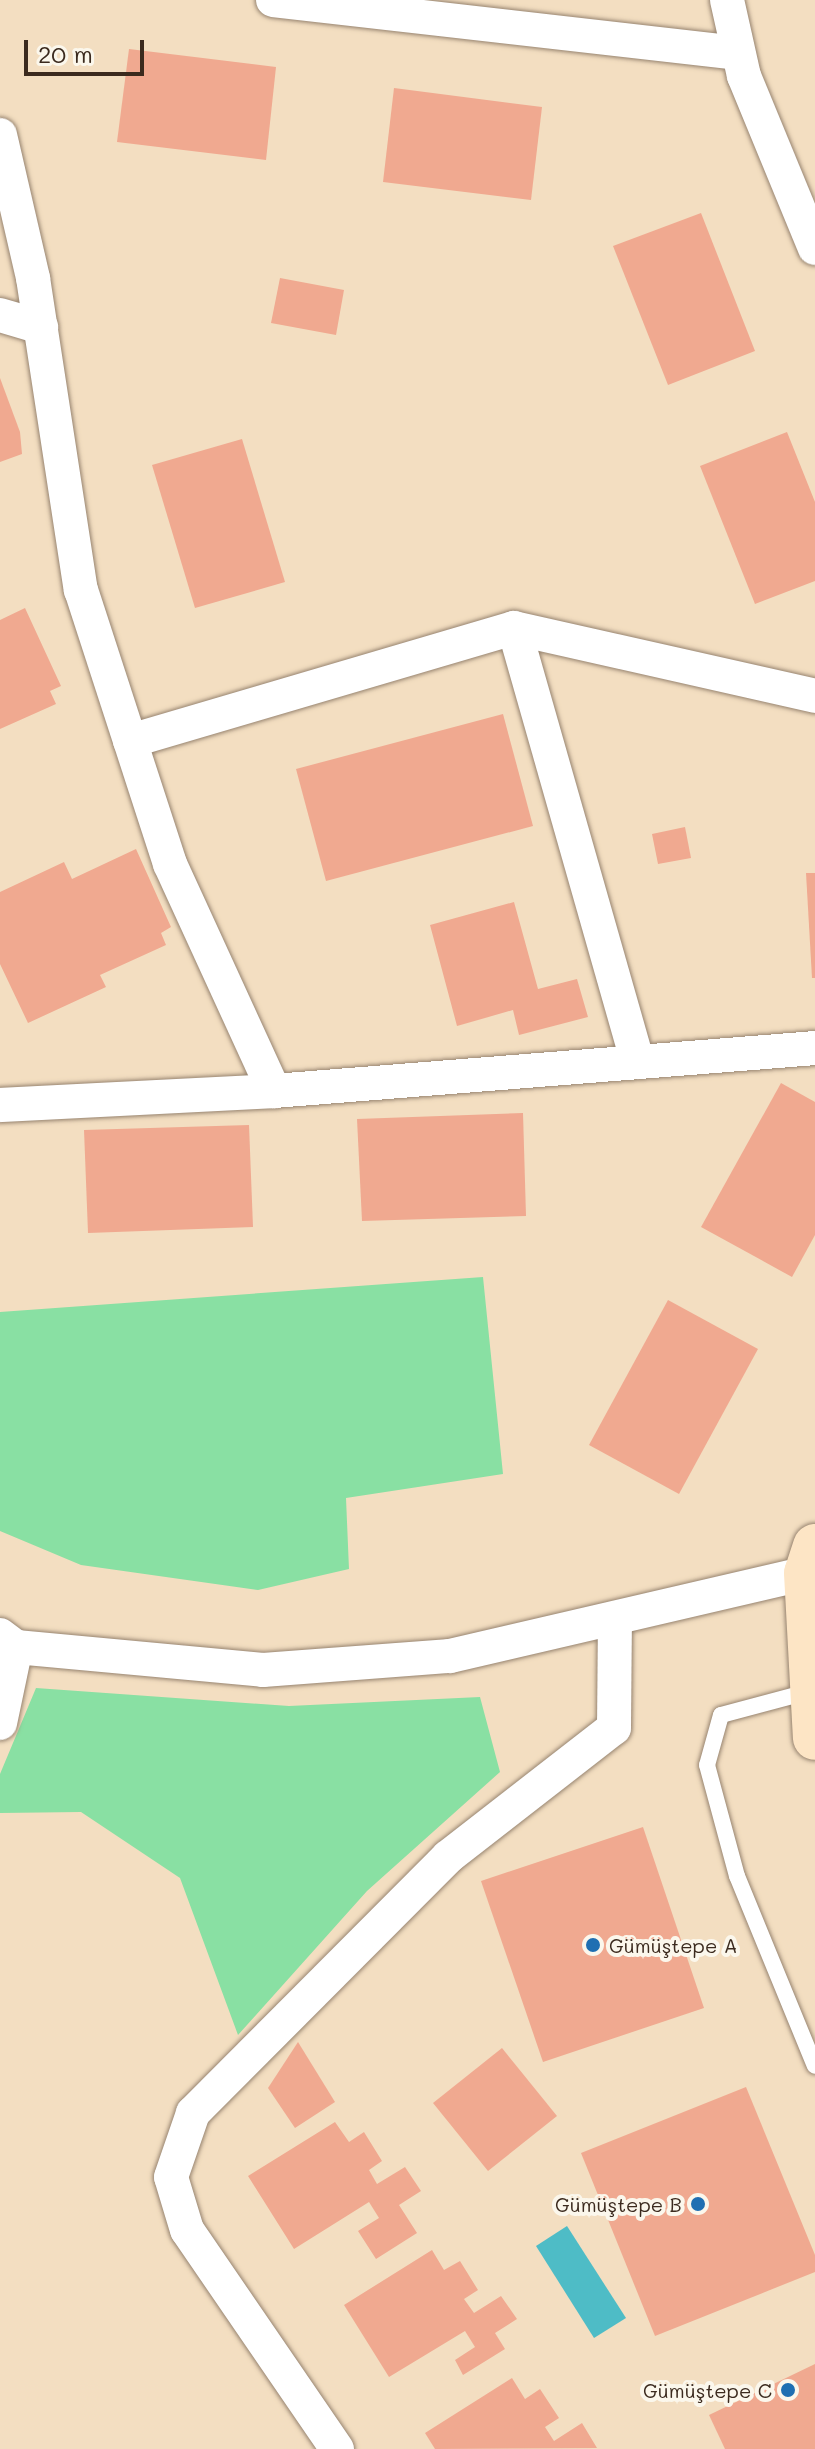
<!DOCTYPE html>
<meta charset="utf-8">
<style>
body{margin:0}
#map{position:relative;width:815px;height:2449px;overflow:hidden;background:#f3dec1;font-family:Mali,sans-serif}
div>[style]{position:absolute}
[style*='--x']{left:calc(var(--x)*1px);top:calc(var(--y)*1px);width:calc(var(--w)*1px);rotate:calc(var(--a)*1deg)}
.green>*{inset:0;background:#89e0a3}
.water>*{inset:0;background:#4ebcc6}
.building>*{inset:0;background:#f0a990}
.roads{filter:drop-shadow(0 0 2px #978470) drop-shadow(0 0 2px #978470)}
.lane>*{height:16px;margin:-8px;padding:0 8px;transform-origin:8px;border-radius:8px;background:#fff}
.street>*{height:34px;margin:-17px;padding:0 17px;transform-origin:17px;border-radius:17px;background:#fff}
.secondary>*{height:44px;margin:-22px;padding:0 22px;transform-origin:22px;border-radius:22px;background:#fde5c5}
.dots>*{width:22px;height:22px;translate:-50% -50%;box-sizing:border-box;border:4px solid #fbf7ec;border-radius:50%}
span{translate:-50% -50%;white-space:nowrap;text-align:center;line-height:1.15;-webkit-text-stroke:8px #fbf7ec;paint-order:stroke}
.poi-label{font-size:20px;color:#3b2a1e}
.left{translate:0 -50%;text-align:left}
.right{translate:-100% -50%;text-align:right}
.scale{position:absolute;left:24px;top:40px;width:120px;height:36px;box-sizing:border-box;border:4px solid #3b2a1e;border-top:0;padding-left:10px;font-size:24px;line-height:28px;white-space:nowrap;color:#3b2a1e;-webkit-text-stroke:6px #fbf7ec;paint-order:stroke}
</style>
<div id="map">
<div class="green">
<div style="clip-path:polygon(483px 1277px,503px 1474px,346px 1498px,349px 1569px,258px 1590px,81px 1565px,0 1531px,0 1312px)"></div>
<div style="clip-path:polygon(36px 1688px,289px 1706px,480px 1697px,500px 1772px,367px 1891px,238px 2035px,180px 1878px,81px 1812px,0 1813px,0 1774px)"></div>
</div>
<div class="water">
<div style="clip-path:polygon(567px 2226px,626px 2318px,594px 2338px,536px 2246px)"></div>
</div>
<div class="building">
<div style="clip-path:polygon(129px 49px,276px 67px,266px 160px,117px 142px)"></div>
<div style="clip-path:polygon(394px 88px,542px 107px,531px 200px,383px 182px)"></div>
<div style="clip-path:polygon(701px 213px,755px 351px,668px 385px,613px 246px)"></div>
<div style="clip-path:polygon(280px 278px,344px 290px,336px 335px,271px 323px)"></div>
<div style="clip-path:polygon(0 378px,20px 432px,22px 454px,0 462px)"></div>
<div style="clip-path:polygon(787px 432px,815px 502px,815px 581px,755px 604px,700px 466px)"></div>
<div style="clip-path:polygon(242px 439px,285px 582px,195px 608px,152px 465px)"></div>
<div style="clip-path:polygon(25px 608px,61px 686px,50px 691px,56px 704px,0 729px,0 620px)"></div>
<div style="clip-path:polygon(503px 714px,533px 826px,326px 881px,296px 769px)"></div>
<div style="clip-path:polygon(685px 827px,691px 858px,658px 864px,652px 834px)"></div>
<div style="clip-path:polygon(136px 849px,171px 927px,161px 933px,166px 945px,100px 975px,106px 987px,28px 1023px,0 964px,0 892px,64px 862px,72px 879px)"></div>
<div style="clip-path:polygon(806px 873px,815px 873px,815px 978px,812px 978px)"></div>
<div style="clip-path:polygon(514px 902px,538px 989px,577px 979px,588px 1017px,519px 1035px,513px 1010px,457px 1026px,430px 925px)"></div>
<div style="clip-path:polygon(781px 1083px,815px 1102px,815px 1235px,792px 1277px,701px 1227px)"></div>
<div style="clip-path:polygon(523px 1113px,526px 1216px,362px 1221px,357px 1119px)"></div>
<div style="clip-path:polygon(249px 1125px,253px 1227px,88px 1233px,84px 1130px)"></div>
<div style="clip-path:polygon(668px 1300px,758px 1349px,679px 1494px,589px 1445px)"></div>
<div style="clip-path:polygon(643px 1827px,704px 2008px,543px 2062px,481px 1881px)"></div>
<div style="clip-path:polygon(298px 2042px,335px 2102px,295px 2128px,268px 2088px)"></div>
<div style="clip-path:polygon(502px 2048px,557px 2116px,488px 2171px,433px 2103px)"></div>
<div style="clip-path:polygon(746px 2087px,815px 2255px,815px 2272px,655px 2336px,581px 2153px)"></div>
<div style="clip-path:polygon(335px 2122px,349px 2142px,364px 2132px,382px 2161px,369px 2170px,377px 2184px,405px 2167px,421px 2191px,399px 2205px,417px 2233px,376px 2259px,358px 2231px,379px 2218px,369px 2202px,294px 2249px,248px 2176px)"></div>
<div style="clip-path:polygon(432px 2250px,444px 2270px,460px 2261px,478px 2290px,464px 2299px,474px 2313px,501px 2296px,517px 2319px,495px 2333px,505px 2349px,463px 2375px,455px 2360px,475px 2347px,465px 2331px,389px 2377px,344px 2305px)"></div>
<div style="clip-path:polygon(815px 2364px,815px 2449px,725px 2449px,709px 2415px)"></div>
<div style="clip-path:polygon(512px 2378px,525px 2399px,540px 2389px,559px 2418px,545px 2427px,554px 2441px,582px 2423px,597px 2448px,435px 2449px,425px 2433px)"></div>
</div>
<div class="roads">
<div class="lane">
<div style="--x:811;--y:1691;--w:93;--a:165.1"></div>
<div style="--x:721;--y:1715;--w:52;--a:105.6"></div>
<div style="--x:707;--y:1765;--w:115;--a:74.9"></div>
<div style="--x:737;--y:1876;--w:205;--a:67.7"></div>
</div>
<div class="street">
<div style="--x:273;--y:0;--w:467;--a:6.5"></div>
<div style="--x:727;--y:0;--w:78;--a:77.4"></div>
<div style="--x:744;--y:76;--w:186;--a:67.6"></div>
<div style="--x:0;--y:135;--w:147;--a:77"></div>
<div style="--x:33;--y:278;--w:316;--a:81.3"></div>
<div style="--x:81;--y:590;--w:288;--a:72"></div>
<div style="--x:170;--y:864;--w:250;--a:65.4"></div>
<div style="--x:0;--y:315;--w:43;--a:16.3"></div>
<div style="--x:514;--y:628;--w:451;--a:74.1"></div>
<div style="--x:130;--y:741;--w:400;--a:-16.4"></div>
<div style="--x:514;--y:628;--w:309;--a:12.7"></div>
<div style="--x:0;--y:1105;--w:274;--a:-2.9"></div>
<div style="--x:274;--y:1091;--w:543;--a:-4.54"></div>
<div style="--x:0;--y:1635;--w:20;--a:37"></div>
<div style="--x:16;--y:1647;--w:248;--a:5.3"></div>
<div style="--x:263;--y:1670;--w:188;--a:-4.3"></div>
<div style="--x:450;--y:1656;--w:366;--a:-13.1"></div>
<div style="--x:0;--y:1723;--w:78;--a:-78.1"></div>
<div style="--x:337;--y:2449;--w:265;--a:-124.4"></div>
<div style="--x:187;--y:2230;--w:55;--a:-106.8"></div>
<div style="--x:171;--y:2177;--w:68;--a:-71"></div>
<div style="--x:193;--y:2113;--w:361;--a:-45.1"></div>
<div style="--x:448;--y:1857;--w:210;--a:-37.9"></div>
<div style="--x:614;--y:1728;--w:107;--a:-89.5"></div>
</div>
<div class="secondary">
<div style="--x:815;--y:1546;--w:28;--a:108"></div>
<div style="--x:806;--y:1573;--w:165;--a:86.9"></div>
</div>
</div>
<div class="dots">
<div style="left:593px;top:1945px;background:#1f6fb2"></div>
<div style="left:698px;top:2204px;background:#1f6fb2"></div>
<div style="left:788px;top:2390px;background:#1f6fb2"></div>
</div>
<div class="poi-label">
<span class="left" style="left:609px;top:1945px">Gümüştepe A</span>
<span class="right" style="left:682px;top:2204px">Gümüştepe B</span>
<span class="right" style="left:772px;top:2390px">Gümüştepe C</span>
</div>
<div class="scale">20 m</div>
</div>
